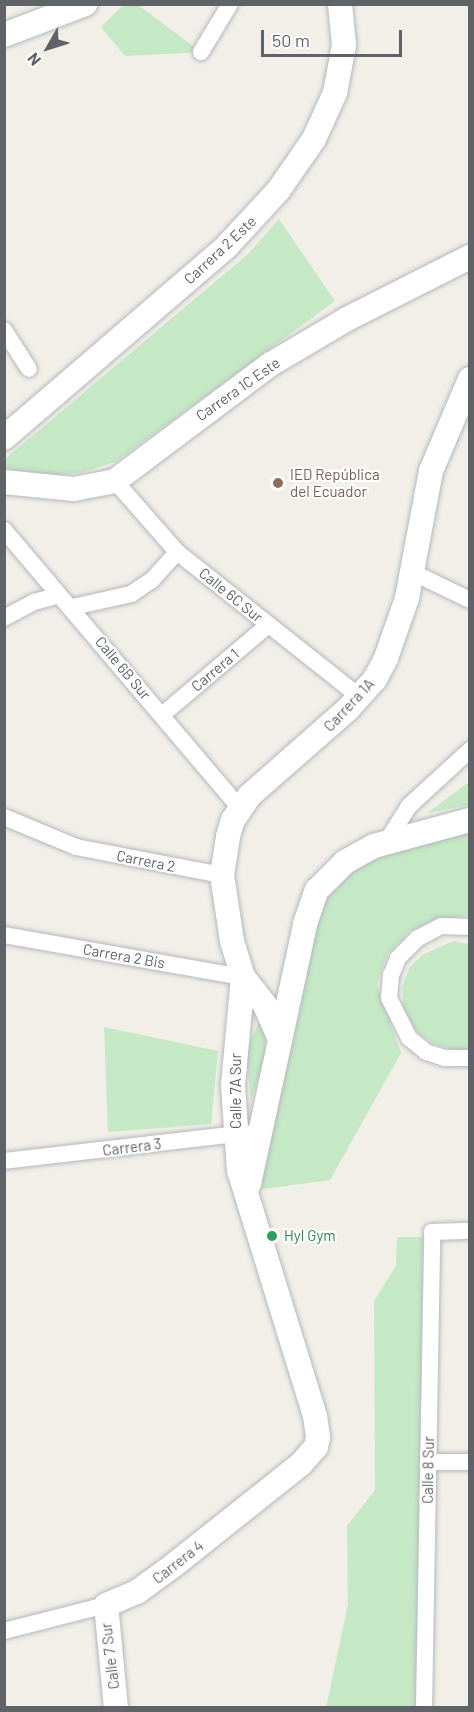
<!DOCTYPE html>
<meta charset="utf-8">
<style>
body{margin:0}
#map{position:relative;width:474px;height:1712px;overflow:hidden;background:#f1efe8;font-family:Barlow,sans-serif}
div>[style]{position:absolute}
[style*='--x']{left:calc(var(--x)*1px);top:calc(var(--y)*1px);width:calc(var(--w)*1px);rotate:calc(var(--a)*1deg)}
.green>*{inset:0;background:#c5e8c5}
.roads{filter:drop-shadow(0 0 2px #b5b8bc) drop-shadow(0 0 2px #b5b8bc)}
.street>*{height:16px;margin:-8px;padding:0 8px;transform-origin:8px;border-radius:8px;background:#fff}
.secondary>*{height:24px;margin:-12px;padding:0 12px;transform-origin:12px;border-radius:12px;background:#fff}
.dots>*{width:16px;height:16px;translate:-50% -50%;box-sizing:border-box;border:3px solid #fff;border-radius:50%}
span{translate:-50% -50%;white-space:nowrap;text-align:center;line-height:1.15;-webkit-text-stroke:4.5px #fff;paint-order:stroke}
.street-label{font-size:15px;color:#5f6368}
.education-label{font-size:15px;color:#785e54}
.left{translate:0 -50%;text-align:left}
.leisure-label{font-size:15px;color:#27864d}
.frame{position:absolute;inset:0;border:6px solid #5f6368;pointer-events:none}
.north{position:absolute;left:18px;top:18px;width:60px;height:60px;-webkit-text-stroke:4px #fff;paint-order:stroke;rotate:231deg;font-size:16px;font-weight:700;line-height:24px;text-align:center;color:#5f6368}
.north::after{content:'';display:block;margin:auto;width:21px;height:27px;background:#5f6368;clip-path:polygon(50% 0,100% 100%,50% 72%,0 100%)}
.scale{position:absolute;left:261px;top:30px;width:141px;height:27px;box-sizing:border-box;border:3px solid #5f6368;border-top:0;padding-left:8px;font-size:18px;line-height:21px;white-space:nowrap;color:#5f6368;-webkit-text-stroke:4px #fff;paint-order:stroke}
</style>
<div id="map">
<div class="green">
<div style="clip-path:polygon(123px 5px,138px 5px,201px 52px,125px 56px,101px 27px)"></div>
<div style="clip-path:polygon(279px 219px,335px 301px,117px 461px,81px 473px,42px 476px,5px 468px,4px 460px,248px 254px)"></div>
<div style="clip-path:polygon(469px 782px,469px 805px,427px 813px)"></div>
<div style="clip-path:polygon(469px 833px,469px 916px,437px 919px,410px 931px,387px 955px,377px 985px,401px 1053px,330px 1180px,257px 1190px,300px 1009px,308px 942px,323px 901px,343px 875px,381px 853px)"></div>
<div style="clip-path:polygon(453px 941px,469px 944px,469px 1049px,459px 1051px,434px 1044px,417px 1032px,404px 1009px,402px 988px,409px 968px,422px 955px)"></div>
<div style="clip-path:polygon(266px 1016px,265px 1056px,251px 1101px,246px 1051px,257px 1026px)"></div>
<div style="clip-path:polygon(104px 1027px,218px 1051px,211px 1124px,108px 1132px)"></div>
<div style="clip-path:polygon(397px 1237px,423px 1237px,416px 1707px,326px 1708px,348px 1604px,347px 1526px,375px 1490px,374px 1301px,396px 1266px)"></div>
</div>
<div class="roads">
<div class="street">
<div style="--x:201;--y:52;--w:56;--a:-58.9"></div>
<div style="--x:4;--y:330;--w:46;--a:57.3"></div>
<div style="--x:115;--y:481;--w:94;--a:48.9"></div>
<div style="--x:177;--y:552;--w:233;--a:38.4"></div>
<div style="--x:4;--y:530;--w:365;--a:49.7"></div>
<div style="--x:412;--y:572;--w:64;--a:25.8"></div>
<div style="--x:73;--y:607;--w:59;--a:-12.6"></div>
<div style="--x:131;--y:594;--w:25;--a:-34"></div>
<div style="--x:152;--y:580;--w:38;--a:-48"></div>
<div style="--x:4;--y:618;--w:34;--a:-28"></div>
<div style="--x:34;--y:602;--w:24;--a:-15"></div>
<div style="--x:162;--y:715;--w:139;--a:-40.3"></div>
<div style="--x:4;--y:817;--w:78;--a:22.6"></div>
<div style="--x:76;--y:847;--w:149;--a:10.9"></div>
<div style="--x:387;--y:841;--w:41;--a:-57.8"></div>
<div style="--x:409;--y:806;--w:83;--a:-42.6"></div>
<div style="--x:470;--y:927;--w:29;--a:-178"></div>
<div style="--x:441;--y:926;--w:27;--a:152"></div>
<div style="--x:417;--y:939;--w:27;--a:135"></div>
<div style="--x:398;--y:958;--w:18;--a:112"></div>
<div style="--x:391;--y:975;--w:23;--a:95"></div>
<div style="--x:389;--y:998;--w:45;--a:63.4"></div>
<div style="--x:409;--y:1038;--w:22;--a:39"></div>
<div style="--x:426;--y:1052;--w:20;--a:18"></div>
<div style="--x:445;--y:1058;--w:25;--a:0"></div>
<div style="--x:4;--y:935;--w:243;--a:10"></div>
<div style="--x:4;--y:1161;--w:243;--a:-6.6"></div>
<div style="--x:428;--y:1462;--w:42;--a:0"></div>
<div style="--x:4;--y:1631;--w:105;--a:-14.3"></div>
<div style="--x:424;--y:1708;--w:476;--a:-89"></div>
<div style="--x:432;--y:1232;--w:38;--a:-2"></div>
</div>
<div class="secondary">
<div style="--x:4;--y:35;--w:87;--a:-20.9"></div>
<div style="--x:4;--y:438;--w:294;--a:-40.7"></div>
<div style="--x:227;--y:246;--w:75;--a:-47.2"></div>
<div style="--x:278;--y:191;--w:63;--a:-55.3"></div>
<div style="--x:314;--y:139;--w:51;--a:-65.5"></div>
<div style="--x:335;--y:93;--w:49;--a:-79.4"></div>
<div style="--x:344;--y:45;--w:41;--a:-95.6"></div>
<div style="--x:4;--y:482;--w:70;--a:5.7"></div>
<div style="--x:74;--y:489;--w:42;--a:-11"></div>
<div style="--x:115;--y:481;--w:195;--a:-36.9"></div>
<div style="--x:271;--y:364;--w:88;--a:-30.6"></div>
<div style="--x:347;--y:319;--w:138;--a:-26.8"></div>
<div style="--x:280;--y:1039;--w:37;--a:-114"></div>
<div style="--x:265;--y:1005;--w:36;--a:-128"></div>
<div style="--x:243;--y:977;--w:38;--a:-107"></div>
<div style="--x:232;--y:941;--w:67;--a:-98.6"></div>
<div style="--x:222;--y:875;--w:39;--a:-81"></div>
<div style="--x:228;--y:836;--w:17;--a:-73"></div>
<div style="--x:233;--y:820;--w:29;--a:-56"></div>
<div style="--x:249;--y:796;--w:132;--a:-41.3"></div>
<div style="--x:348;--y:709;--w:40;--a:-48"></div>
<div style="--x:375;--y:679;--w:24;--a:-62"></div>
<div style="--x:386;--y:658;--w:64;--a:-70.7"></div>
<div style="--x:407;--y:598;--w:129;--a:-79.3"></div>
<div style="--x:431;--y:471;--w:100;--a:-67"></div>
<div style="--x:249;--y:1184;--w:266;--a:-77.8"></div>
<div style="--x:305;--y:924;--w:36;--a:-71"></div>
<div style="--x:317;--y:890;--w:40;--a:-45"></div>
<div style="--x:345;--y:862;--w:33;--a:-29"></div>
<div style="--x:374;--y:846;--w:99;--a:-15.2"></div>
<div style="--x:116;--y:1708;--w:103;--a:-95.5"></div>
<div style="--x:106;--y:1605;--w:34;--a:-23"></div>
<div style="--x:137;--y:1592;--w:46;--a:-36.1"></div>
<div style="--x:174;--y:1565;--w:162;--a:-38.5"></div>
<div style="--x:301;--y:1464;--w:23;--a:-49"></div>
<div style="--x:316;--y:1447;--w:10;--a:-79"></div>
<div style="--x:318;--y:1437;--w:21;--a:-98"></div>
<div style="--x:315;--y:1416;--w:257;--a:-107.2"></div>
<div style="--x:239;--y:1171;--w:86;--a:-94"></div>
<div style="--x:233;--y:1085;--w:108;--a:-84.7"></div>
</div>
</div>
<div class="dots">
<div style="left:278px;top:483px;background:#8d6e63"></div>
<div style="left:272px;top:1236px;background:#2e9e5b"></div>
</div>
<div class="street-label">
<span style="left:220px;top:250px;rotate:-43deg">Carrera 2 Este</span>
<span style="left:238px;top:389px;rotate:-35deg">Carrera 1C Este</span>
<span style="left:231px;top:595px;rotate:39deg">Calle 6C Sur</span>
<span style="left:123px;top:668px;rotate:50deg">Calle 6B Sur</span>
<span style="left:215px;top:670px;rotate:-40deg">Carrera 1</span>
<span style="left:349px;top:705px;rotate:-47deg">Carrera 1A</span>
<span style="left:146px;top:861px;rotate:11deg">Carrera 2</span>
<span style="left:124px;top:956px;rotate:10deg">Carrera 2 Bis</span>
<span style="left:236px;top:1091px;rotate:-90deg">Calle 7A Sur</span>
<span style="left:132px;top:1147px;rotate:-7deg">Carrera 3</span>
<span style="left:428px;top:1470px;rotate:-89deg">Calle 8 Sur</span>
<span style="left:178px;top:1562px;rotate:-38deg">Carrera 4</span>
<span style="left:110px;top:1656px;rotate:-97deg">Calle 7 Sur</span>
</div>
<div class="education-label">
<span class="left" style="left:290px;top:483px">IED República<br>del Ecuador</span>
</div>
<div class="leisure-label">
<span class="left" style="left:284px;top:1236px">Hyl Gym</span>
</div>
<div class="frame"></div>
<div class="north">N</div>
<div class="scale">50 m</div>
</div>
